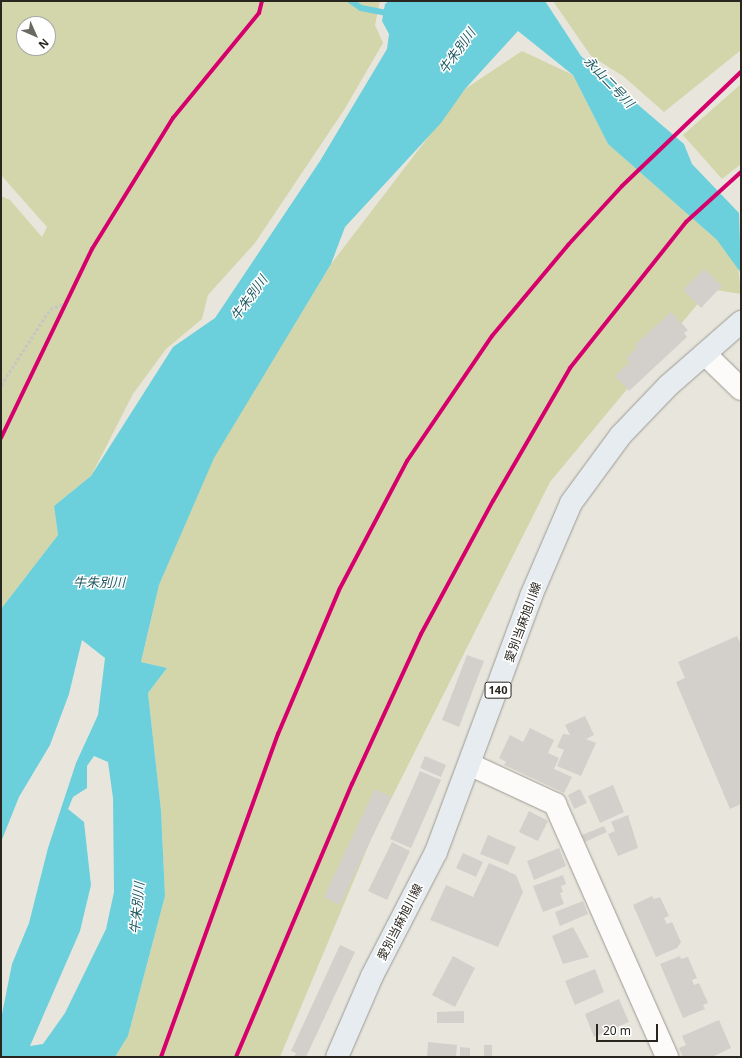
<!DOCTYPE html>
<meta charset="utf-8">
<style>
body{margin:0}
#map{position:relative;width:742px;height:1058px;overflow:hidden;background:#e8e6dc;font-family:"Noto Sans","Noto Sans JP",sans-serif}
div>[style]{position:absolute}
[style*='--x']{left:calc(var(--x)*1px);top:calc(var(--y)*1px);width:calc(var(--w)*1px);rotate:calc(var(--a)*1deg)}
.green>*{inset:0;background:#d3d5ab}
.water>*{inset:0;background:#6bd0db}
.stream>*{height:6px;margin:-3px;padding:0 3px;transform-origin:3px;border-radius:3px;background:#6bd0db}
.building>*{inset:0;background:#d3cfcb}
.path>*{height:2.5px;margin-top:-1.25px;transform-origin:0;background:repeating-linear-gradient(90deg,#c6c6c3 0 3px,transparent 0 5px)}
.roads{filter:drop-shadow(0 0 1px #9c9a93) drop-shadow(0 0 1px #9c9a93)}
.street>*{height:22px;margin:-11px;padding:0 11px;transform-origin:11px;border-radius:11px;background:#fcfbfa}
.secondary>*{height:22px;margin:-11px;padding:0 11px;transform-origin:11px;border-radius:11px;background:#fcfbfa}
.primary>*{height:22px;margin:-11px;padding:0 11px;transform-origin:11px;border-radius:11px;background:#e6ecf0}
.cycleway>*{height:4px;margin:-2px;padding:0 2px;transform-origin:2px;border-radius:2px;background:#d6006c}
span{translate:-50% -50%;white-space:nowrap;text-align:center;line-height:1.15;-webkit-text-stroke:3px #fff;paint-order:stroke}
.shield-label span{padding:1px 3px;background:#fff;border:1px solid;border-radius:3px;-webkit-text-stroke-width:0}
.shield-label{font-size:11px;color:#28261f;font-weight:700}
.street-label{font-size:12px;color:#28261f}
.water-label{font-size:13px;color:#1f5961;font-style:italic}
.frame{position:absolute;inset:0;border:2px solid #28261f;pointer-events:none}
.north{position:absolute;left:16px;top:16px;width:40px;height:40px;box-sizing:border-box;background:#fff;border:1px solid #a9a8a5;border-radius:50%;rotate:135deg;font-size:11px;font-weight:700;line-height:16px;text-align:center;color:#28261f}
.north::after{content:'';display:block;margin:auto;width:14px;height:18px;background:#6b6961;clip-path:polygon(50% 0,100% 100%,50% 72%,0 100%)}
.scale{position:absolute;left:596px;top:1024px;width:62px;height:18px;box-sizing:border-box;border:2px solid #28261f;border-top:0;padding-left:5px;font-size:12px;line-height:14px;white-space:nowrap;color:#28261f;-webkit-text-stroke:3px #fff;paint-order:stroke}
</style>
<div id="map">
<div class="green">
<div style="clip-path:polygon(evenodd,1px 1px,380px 1px,375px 25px,383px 43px,344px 110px,255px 243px,208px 295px,202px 319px,166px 349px,133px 394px,91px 476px,54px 506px,58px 535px,1px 609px,1px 196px,10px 200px,42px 237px,47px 227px,1px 175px,1px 1px,24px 24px,48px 24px,48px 48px,24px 48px,24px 24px)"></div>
<div style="clip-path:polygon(553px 1px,741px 1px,741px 50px,664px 112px,623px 76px,591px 56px)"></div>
<div style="clip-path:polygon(522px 51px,573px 75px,608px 144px,717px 240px,738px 266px,741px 294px,710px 289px,550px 482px,372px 837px,280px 1057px,115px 1057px,128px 1036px,165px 896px,161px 810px,148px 693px,167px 668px,141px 662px,159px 585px,213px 458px,331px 264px,465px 89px)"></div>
<div style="clip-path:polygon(741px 84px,741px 164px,722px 179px,683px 135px)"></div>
</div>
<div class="water">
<div style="clip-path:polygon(evenodd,389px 1px,545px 1px,581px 56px,684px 144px,692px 164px,739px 213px,741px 273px,717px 240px,608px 144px,573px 75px,518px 31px,465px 89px,441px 123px,345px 227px,331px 264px,214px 458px,159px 585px,141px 662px,167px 668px,148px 693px,161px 810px,165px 896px,128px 1036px,115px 1057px,1px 1057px,1px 1019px,12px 964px,29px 923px,48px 848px,76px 763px,98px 715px,105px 658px,82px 640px,69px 694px,50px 745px,19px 797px,1px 842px,1px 609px,58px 535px,54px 506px,91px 476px,173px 347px,215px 318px,320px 161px,387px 49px,389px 34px,382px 21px,385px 4px,389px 1px,94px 756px,108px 762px,113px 798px,114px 892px,106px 929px,65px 1013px,43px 1044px,30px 1046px,80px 931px,91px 885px,84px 822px,68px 809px,73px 797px,87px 788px,87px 766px,94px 756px)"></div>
</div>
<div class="stream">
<div style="--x:351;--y:1;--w:12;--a:35"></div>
<div style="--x:361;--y:8;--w:25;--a:11"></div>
<div style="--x:386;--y:13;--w:20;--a:-37"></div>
</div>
<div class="building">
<div style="clip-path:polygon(704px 269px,722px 286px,701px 308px,683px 290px)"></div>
<div style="clip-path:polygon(671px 312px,688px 330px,684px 333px,687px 337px,629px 391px,615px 376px,630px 362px,626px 358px,637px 347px,635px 345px)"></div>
<div style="clip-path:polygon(737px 636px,741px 645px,741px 804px,730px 809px,676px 682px,685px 678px,678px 662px)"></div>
<div style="clip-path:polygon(467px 655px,484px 661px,459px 727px,442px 720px)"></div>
<div style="clip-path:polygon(585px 716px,594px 735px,586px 739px,596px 743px,581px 776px,557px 766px,564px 750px,557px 747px,563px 734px,570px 735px,565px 725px)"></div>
<div style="clip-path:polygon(530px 728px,554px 740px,548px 753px,559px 758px,554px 769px,572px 777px,564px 793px,504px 765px,506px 762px,499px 758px,510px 735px,523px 742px)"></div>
<div style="clip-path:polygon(425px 756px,446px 765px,441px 777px,420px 768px)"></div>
<div style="clip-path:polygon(420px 771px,441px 780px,411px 848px,390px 839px)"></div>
<div style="clip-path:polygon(613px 785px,624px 812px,600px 823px,588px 796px)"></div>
<div style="clip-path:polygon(375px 789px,391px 797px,340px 905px,324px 897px)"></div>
<div style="clip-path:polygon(580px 789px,587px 803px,574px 809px,568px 795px)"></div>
<div style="clip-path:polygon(529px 811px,548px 821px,538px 841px,519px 832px)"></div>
<div style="clip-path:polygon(628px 815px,638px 848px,618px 856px,608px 834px,615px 831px,611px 822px)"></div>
<div style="clip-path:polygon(604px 826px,607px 832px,585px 842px,582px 835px)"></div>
<div style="clip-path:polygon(488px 835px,516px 847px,508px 865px,480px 854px)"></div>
<div style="clip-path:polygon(392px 842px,410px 851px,387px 900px,368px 891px)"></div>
<div style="clip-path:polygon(559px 848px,566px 866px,534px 880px,527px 861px)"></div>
<div style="clip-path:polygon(463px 853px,483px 862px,476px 877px,456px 868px)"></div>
<div style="clip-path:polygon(489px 863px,516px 875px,523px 892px,498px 947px,430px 920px,446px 885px,473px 897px)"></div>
<div style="clip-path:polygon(563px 875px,566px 884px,561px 886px,563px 892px,560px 893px,564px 904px,543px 912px,533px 886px)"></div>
<div style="clip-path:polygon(652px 896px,654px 899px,660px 897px,669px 916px,664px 918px,667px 924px,672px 922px,681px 942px,677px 948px,656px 957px,633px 905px)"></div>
<div style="clip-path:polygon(583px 901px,588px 914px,560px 926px,555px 912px)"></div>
<div style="clip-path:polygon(573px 927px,589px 957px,563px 964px,552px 936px)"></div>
<div style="clip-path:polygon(340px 945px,355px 952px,306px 1057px,294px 1057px,296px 1053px,291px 1051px)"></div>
<div style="clip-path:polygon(453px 956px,475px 968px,455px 1007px,432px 995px)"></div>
<div style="clip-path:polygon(680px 956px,681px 959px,688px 957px,697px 978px,692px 980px,694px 985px,699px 983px,708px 1003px,703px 1005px,705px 1009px,683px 1018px,660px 964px)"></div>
<div style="clip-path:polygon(595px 969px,604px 992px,575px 1005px,565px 981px)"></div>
<div style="clip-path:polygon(619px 999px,629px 1022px,594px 1037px,585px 1014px)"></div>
<div style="clip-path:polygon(464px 1011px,464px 1023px,437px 1023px,437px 1012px)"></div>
<div style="clip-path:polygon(719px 1020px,731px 1048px,712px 1057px,683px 1057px,679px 1048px,686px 1045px,682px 1036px)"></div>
<div style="clip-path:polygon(428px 1042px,457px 1045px,456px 1057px,427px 1057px)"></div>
<div style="clip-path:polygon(484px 1045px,492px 1045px,492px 1057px,484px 1057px)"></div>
<div style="clip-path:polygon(460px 1047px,470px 1048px,470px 1057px,460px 1057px)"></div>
</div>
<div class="path">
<div style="--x:1;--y:385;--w:90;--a:-57.2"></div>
<div style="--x:50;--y:309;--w:15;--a:-20"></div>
</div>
<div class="roads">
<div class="street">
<div style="--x:471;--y:765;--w:93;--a:24.9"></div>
<div style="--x:555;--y:804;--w:277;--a:66.1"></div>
</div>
<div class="secondary">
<div style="--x:705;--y:354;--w:50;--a:44.2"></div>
</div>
<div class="primary">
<div style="--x:337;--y:1057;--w:88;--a:-66.6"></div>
<div style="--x:372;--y:976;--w:140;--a:-62.7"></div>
<div style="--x:436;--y:852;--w:273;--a:-69.6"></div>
<div style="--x:531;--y:596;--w:101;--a:-66.7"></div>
<div style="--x:571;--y:503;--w:84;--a:-53.7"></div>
<div style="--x:621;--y:435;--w:69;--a:-46.2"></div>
<div style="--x:669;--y:385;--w:96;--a:-41.2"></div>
</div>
</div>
<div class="cycleway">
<div style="--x:1;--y:438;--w:210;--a:-64.3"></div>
<div style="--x:92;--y:249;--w:154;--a:-58.3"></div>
<div style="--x:173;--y:118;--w:136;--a:-50.7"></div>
<div style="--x:259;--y:13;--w:12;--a:-76"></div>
<div style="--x:161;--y:1057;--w:344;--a:-70.1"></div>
<div style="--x:278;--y:734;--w:156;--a:-67"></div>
<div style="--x:339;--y:590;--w:146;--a:-62.2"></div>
<div style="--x:407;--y:461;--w:151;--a:-55.8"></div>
<div style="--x:492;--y:336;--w:119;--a:-50.1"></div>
<div style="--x:568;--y:245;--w:80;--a:-47.5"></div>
<div style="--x:622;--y:186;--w:165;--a:-43.8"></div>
<div style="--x:236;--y:1057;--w:297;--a:-67"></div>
<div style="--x:352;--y:784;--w:165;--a:-65.3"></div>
<div style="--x:421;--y:634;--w:151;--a:-61.6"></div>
<div style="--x:493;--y:501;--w:154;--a:-59.9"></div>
<div style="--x:570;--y:368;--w:186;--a:-51.5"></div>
<div style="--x:686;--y:222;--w:74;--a:-42.3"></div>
</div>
<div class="shield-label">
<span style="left:498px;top:690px">140</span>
</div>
<div class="street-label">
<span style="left:523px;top:622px;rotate:-70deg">愛別当麻旭川線</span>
<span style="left:400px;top:922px;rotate:-63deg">愛別当麻旭川線</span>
</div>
<div class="water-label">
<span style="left:457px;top:51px;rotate:-54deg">牛朱別川</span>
<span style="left:609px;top:82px;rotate:46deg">永山二号川</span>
<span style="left:249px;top:298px;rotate:-54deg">牛朱別川</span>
<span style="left:99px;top:582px">牛朱別川</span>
<span style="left:137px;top:908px;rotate:-85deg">牛朱別川</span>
</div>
<div class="frame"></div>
<div class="north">N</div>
<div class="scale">20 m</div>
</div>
